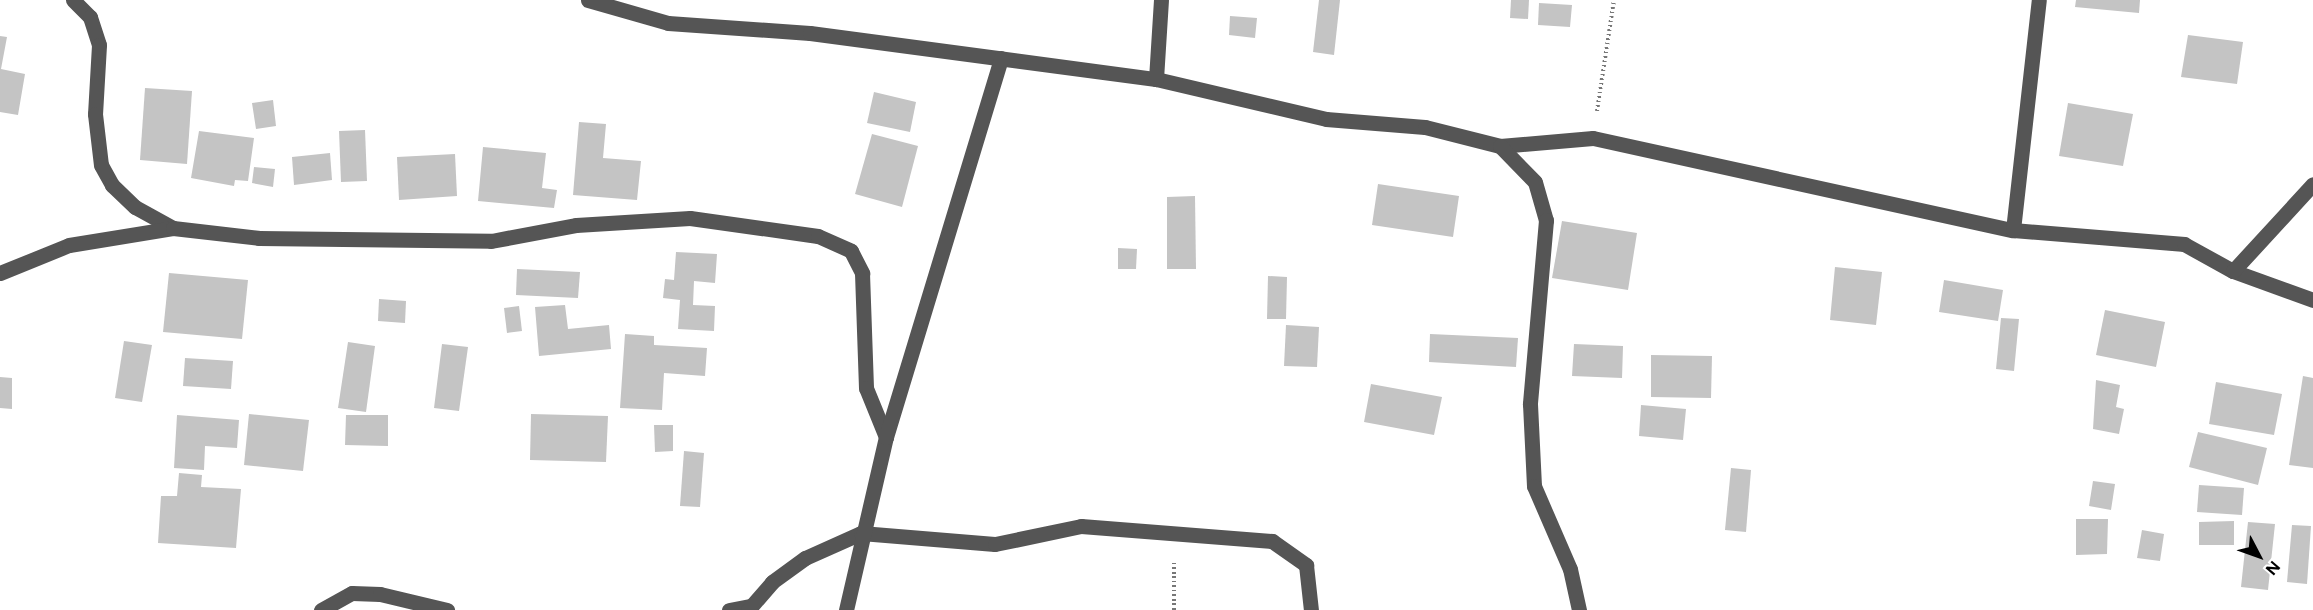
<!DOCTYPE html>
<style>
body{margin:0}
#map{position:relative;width:2313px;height:610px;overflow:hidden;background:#fff;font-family:Figtree,sans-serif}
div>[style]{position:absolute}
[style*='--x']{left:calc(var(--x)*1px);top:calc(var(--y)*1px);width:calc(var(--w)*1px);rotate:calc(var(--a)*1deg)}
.building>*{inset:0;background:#c4c4c4}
.path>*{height:4px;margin-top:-2px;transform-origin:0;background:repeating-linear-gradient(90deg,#777 0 1.5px,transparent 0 4.5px)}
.minor>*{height:15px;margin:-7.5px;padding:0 7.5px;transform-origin:7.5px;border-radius:7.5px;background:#555}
span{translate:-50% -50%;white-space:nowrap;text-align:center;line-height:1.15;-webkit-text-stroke:4.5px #fff;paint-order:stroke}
.north{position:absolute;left:2229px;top:526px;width:60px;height:60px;-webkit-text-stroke:4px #fff;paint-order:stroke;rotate:131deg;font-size:16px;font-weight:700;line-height:24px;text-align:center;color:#000}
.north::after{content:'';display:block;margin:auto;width:21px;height:27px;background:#000;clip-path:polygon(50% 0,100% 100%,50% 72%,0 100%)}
</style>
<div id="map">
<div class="building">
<div style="clip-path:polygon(1319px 0,1340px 0,1334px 55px,1313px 52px)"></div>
<div style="clip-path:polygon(1511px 0,1529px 0,1528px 19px,1510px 18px)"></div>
<div style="clip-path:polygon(2076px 0,2140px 0,2139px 13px,2075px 7px)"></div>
<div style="clip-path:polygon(1539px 3px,1572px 5px,1570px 27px,1538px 25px)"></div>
<div style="clip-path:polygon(1230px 16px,1257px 18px,1255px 38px,1229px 35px)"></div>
<div style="clip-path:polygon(2188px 35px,2243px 42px,2237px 84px,2181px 77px)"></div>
<div style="clip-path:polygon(0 36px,7px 37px,1px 69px,25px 74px,18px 115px,0 112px)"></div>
<div style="clip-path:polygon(145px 88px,192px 91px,187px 164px,140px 160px)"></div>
<div style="clip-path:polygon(874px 92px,916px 102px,910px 132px,867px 123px)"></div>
<div style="clip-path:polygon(273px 100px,276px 126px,256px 129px,252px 103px)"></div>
<div style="clip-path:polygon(2068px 103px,2133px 114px,2123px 166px,2059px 156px)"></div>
<div style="clip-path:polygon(579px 122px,606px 124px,603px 158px,641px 161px,637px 200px,573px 195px)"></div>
<div style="clip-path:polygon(365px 130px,367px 181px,341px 182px,339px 131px)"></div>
<div style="clip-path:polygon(199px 131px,254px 138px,248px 181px,235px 180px,234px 186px,191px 178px)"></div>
<div style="clip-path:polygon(872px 134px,918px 146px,902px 207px,855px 194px)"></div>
<div style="clip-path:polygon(483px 147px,546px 153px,542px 188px,557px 190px,554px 208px,478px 201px)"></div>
<div style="clip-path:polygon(330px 153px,332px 180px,294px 185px,292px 157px)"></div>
<div style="clip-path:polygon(455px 154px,457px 196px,399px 200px,397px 157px)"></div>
<div style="clip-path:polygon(254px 167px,275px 169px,273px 187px,252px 183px)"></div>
<div style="clip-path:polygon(1378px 184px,1459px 196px,1453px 237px,1372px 225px)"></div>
<div style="clip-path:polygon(1195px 196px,1196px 269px,1167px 269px,1167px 197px)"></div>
<div style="clip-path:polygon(1562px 221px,1637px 233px,1628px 290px,1552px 278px)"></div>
<div style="clip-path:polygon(1118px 248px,1137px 249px,1136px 269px,1118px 269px)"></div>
<div style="clip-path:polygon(676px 252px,717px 254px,715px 283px,694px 281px,693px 305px,715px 306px,714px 331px,678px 329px,680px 300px,663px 298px,665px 279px,674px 280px)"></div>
<div style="clip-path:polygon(1835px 267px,1882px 272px,1876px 325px,1830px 320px)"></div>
<div style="clip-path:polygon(517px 269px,580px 272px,578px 298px,516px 295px)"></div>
<div style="clip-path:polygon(169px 273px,248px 280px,242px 339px,163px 332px)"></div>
<div style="clip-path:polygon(1268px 276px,1287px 277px,1286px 319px,1267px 319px)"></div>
<div style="clip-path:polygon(1944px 280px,2003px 290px,1998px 321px,1939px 312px)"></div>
<div style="clip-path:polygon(379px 299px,406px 301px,405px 323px,378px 321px)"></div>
<div style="clip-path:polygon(565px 305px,568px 329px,609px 325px,611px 349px,539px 356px,535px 307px)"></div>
<div style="clip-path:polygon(519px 306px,522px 331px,507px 333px,504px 308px)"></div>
<div style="clip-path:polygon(2105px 310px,2165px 322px,2156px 367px,2096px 355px)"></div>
<div style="clip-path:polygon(2001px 318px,2019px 319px,2014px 371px,1996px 369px)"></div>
<div style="clip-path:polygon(1286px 325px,1319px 327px,1317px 367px,1284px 366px)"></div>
<div style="clip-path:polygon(625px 334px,654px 336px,654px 345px,707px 348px,705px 376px,664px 373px,662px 410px,620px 408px)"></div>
<div style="clip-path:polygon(1430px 334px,1518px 338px,1516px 367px,1429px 362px)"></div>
<div style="clip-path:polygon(124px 341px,152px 345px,142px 402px,115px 398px)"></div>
<div style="clip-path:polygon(348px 342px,375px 346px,366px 412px,338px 408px)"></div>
<div style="clip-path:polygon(442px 344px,468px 347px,459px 411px,434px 408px)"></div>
<div style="clip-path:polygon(1574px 344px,1623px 346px,1622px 378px,1572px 376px)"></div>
<div style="clip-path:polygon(1651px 355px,1712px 356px,1711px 398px,1651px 397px)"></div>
<div style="clip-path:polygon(185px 358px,233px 361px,231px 389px,183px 386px)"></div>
<div style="clip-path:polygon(2303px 376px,2313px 378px,2313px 468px,2289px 465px)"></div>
<div style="clip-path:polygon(0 377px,12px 378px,12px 409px,0 408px)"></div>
<div style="clip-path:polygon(2096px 380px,2120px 385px,2116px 407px,2124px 409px,2119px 434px,2093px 429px)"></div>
<div style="clip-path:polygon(2216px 382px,2282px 394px,2274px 435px,2209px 424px)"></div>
<div style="clip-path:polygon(1371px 384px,1442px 397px,1434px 435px,1364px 422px)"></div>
<div style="clip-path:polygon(1641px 405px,1686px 409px,1683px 440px,1639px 436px)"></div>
<div style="clip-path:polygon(249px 414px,309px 420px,303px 471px,244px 465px)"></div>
<div style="clip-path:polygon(531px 414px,608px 416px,606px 462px,530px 460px)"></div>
<div style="clip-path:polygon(177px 415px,239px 420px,237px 448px,205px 446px,204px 470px,174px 468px)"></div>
<div style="clip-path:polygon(346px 415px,388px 415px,388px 446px,345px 445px)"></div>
<div style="clip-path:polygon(654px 425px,673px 425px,673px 451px,655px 452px)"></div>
<div style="clip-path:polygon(2198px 432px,2267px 448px,2258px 485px,2189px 467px)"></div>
<div style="clip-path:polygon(684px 451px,704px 453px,700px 507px,680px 506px)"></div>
<div style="clip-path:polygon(1731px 468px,1751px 470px,1746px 532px,1725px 530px)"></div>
<div style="clip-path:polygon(179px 473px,202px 475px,201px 487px,241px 489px,236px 548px,158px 543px,161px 496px,177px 496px)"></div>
<div style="clip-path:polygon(2093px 481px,2115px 484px,2111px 510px,2089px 506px)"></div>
<div style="clip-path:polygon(2199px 485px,2244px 488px,2242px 515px,2197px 512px)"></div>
<div style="clip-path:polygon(2076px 519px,2108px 519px,2107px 554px,2076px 555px)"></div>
<div style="clip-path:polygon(2234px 521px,2234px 545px,2199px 545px,2199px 522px)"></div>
<div style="clip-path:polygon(2248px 522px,2275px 524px,2268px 590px,2241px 587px)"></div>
<div style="clip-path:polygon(2292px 525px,2311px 526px,2307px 584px,2287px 582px)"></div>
<div style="clip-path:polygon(2142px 530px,2164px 534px,2160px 561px,2137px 558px)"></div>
</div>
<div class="path">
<div style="--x:1597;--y:111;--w:112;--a:-81.3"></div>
<div style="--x:1174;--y:563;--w:47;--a:90"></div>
</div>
<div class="minor">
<div style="--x:73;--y:0;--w:24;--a:45"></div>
<div style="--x:90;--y:17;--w:29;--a:72"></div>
<div style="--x:99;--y:45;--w:69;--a:93.3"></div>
<div style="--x:95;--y:114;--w:51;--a:83.3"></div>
<div style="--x:101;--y:165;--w:23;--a:61"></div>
<div style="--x:112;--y:185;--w:32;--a:44"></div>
<div style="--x:135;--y:207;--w:43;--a:28.9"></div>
<div style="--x:588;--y:0;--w:83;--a:16"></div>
<div style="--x:668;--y:23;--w:142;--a:4"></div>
<div style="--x:810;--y:33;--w:349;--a:7.6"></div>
<div style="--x:1156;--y:79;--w:175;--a:13.2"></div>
<div style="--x:1326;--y:119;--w:99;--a:4.6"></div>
<div style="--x:1425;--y:127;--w:77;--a:14.2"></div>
<div style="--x:1500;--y:146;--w:93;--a:-4.9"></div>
<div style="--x:1593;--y:138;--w:430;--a:12.4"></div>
<div style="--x:2013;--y:230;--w:172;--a:4.7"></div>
<div style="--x:2184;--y:244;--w:56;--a:28.9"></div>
<div style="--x:2233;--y:271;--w:85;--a:19.9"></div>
<div style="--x:1156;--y:79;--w:79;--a:-86.4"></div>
<div style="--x:1500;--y:146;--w:50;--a:45.8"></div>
<div style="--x:1535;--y:182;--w:40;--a:74"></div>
<div style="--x:1546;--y:220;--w:185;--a:95"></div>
<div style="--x:1530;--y:404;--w:82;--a:87.2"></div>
<div style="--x:1534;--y:486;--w:90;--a:66.6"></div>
<div style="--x:1570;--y:569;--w:42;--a:77.6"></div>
<div style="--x:2013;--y:230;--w:231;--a:-83.6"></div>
<div style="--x:2233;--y:271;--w:118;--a:-47.4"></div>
<div style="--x:0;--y:273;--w:74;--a:-22.1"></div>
<div style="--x:69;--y:245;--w:105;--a:-9.3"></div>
<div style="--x:173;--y:228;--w:87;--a:6.6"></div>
<div style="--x:259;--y:238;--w:232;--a:0.7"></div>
<div style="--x:491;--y:241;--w:86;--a:-10.7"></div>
<div style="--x:576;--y:225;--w:114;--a:-3.5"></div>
<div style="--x:690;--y:218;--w:129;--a:8"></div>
<div style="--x:818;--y:236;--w:36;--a:24"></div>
<div style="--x:851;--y:251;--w:25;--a:63"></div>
<div style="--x:862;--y:273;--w:115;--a:88"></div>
<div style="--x:866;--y:388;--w:53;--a:67.8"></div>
<div style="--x:321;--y:610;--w:35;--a:-29"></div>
<div style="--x:352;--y:593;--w:28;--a:2"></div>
<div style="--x:380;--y:594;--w:69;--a:13.4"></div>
<div style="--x:729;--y:610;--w:21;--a:-11"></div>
<div style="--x:748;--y:610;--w:37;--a:-49"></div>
<div style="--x:772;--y:582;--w:41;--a:-36"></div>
<div style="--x:805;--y:558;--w:61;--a:-24.1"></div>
<div style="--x:861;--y:533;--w:134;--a:4.7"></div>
<div style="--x:995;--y:544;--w:88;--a:-11.8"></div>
<div style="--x:1081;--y:526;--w:192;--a:4.5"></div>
<div style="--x:1272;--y:541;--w:42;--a:35.2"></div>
<div style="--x:1306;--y:565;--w:45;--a:83.7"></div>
<div style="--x:846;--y:610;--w:178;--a:-77"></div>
<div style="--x:886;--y:437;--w:396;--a:-73.1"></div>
</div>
<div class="north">N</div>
</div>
